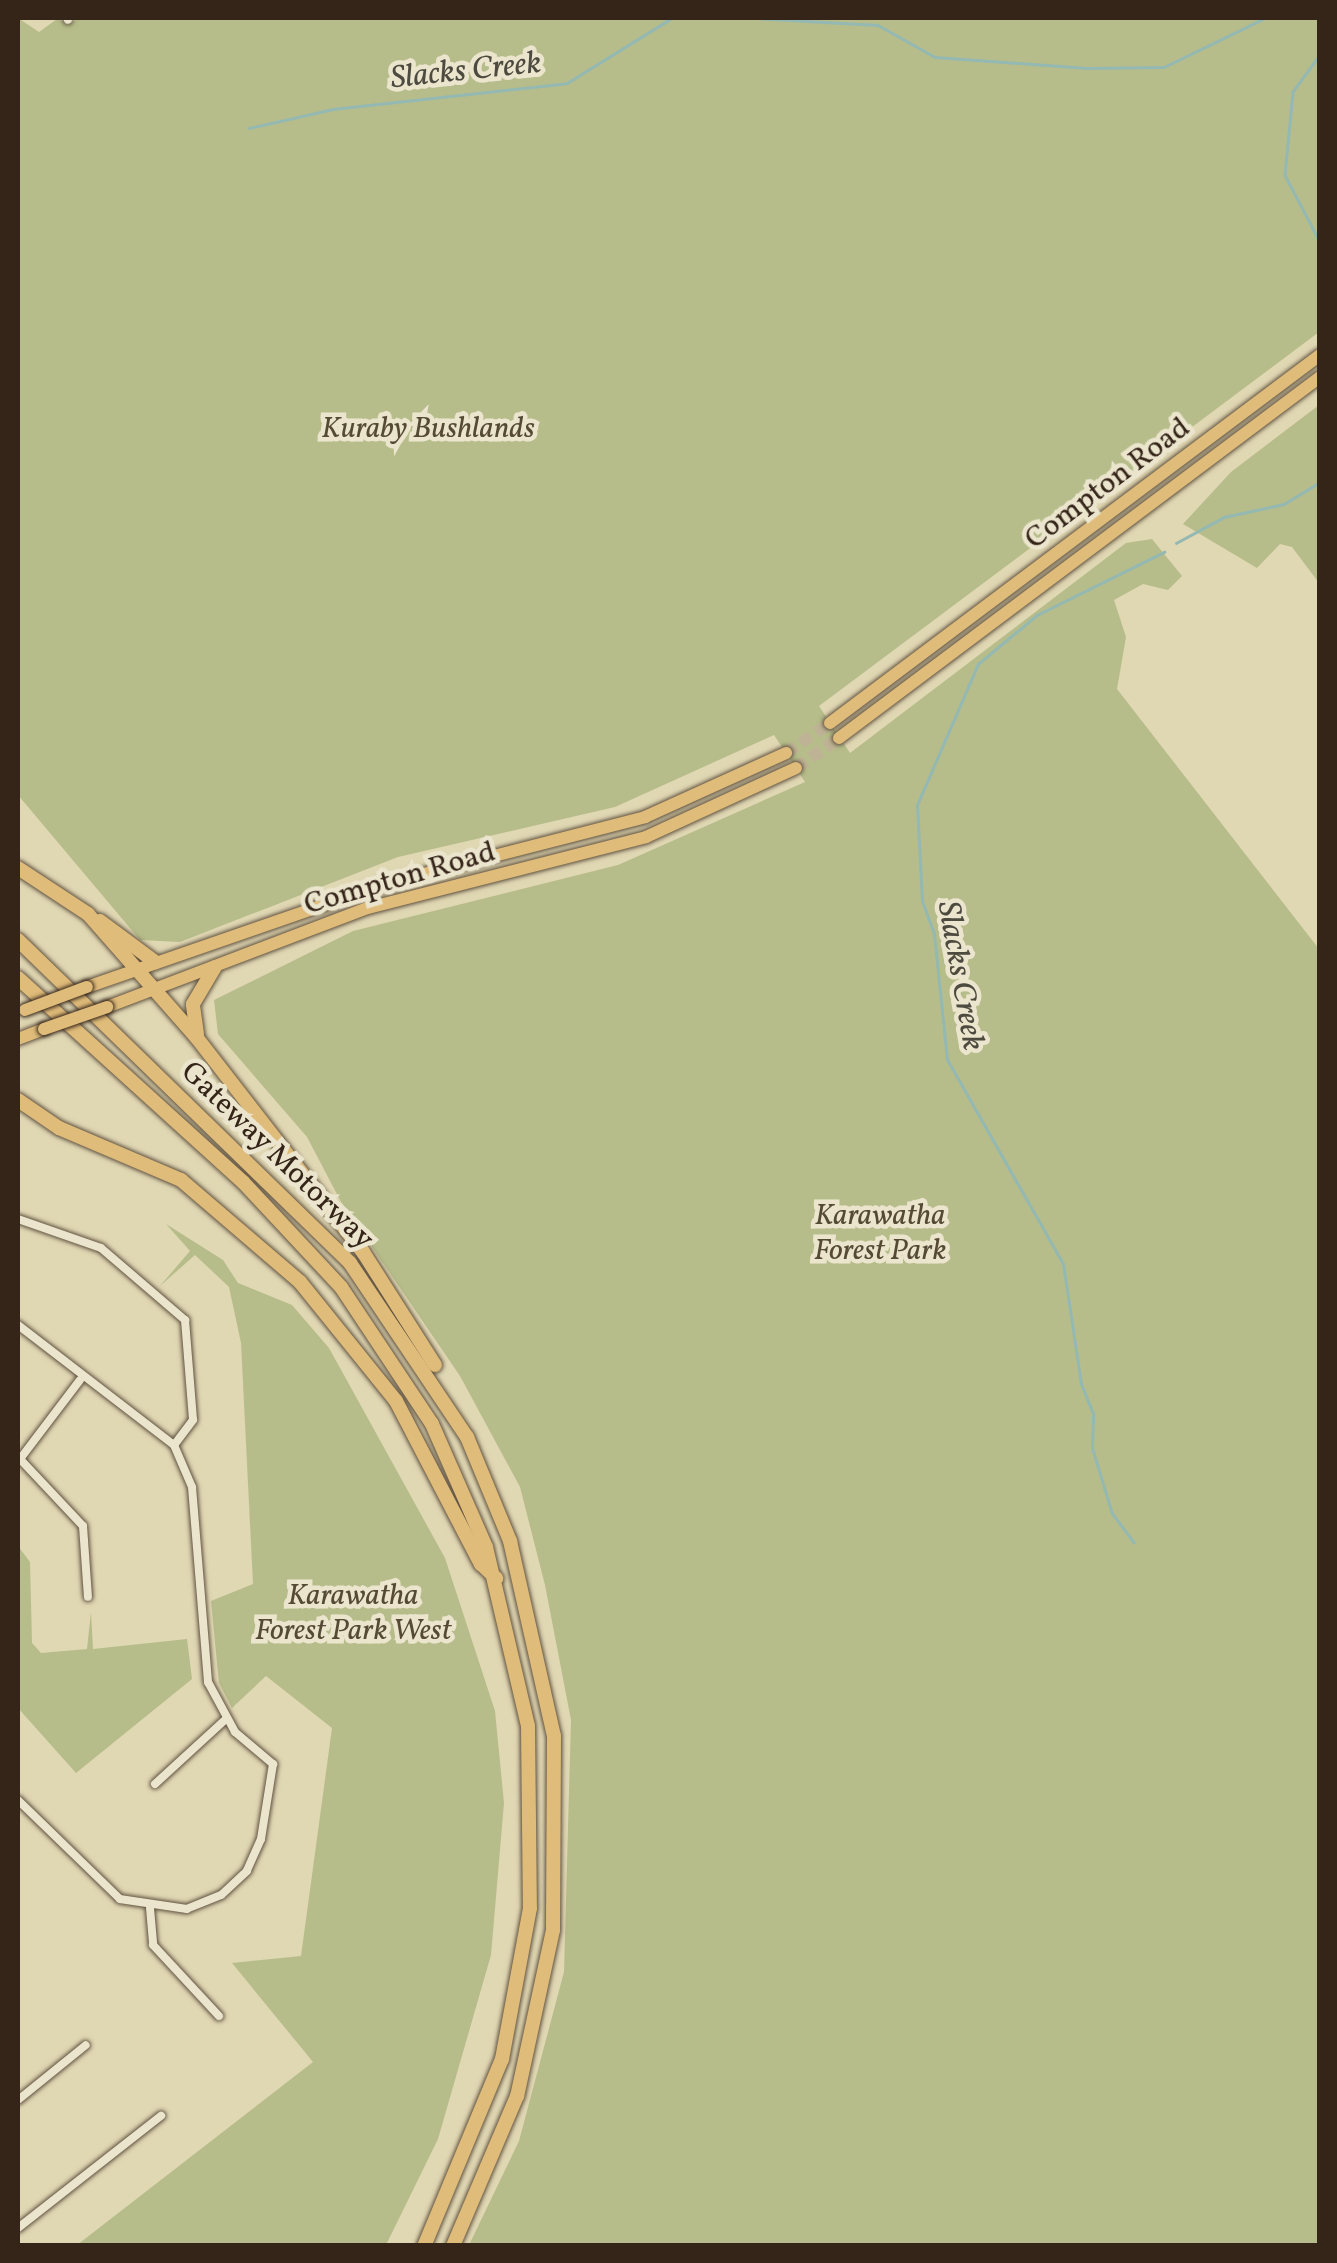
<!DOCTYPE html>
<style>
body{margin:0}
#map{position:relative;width:1337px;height:2263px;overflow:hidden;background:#e0d7b3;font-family:Vollkorn,serif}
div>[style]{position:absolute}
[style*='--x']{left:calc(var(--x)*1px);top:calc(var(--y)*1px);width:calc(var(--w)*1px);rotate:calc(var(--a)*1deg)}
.green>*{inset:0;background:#b6bd8a}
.stream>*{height:2.5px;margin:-1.25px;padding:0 1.25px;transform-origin:1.25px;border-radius:1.25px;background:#94b8b2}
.primary-tunnel>*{height:12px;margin-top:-6px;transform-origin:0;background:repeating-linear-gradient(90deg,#beb394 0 12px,transparent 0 18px)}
.roads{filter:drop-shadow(0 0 2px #605240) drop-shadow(0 0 2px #605240)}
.minor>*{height:8px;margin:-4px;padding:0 4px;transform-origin:4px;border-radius:4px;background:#ebe5ce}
.primary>*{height:12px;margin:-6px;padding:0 6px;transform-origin:6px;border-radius:6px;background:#e0bc7a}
.motorway>*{height:14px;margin:-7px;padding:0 7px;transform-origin:7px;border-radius:7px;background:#e0bc7a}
.bridges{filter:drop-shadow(0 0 2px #352519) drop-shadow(0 0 2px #352519)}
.primary-bridge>*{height:12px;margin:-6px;padding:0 6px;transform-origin:6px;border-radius:6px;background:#e0bc7a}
span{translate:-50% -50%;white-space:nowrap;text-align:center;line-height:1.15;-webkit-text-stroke:9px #ebe5ce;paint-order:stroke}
.park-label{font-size:30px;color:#554b35;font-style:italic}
.street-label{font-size:30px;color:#352519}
.water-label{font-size:32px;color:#4d4a3f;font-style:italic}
.frame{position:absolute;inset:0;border:20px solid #352519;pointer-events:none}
</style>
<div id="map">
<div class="green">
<div style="clip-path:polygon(18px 18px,39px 32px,57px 19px,68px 24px,80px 18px,1319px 18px,1319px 332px,819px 706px,850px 753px,1126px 543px,1152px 539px,1182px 576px,1168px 590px,1143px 584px,1114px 600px,1126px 637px,1117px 689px,1319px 949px,1319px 2245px,469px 2245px,519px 2141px,564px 1972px,571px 1720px,545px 1585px,520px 1487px,460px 1376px,340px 1200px,307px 1137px,218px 1034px,214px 1000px,353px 931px,618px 865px,805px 782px,774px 735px,615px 807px,398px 857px,180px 942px,140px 940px,18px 795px)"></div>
<div style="clip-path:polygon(1319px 405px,1319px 583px,1292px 547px,1280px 544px,1257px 568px,1183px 524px,1231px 472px)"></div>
<div style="clip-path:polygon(166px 1224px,223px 1260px,238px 1283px,292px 1305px,329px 1348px,445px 1558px,495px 1711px,504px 1803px,491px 1955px,438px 2139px,386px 2245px,77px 2245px,313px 2062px,232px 1963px,301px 1956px,332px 1728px,266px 1676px,232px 1708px,219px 1683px,211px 1601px,253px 1584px,241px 1343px,229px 1287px,195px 1255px,160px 1286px,190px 1251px)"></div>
<div style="clip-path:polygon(18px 1546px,30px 1562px,32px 1643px,41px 1653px,87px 1649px,91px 1612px,93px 1649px,187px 1639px,192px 1679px,76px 1773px,18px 1708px)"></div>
</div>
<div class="stream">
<div style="--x:755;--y:18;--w:123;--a:3.3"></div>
<div style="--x:878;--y:25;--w:65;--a:29.3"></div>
<div style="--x:935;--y:57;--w:152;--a:4.1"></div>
<div style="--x:1087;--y:68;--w:77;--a:-0.7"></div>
<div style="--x:1164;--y:67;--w:112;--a:-25.9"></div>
<div style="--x:1320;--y:55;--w:46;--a:126.1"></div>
<div style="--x:1293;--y:92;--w:83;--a:95.5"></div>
<div style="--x:1285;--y:175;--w:76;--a:62.4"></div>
<div style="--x:249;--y:128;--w:86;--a:-12.7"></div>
<div style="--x:333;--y:109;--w:235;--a:-6.3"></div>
<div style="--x:567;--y:83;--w:123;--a:-31.8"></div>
<div style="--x:1176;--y:543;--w:55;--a:-28.4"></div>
<div style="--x:1224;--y:517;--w:61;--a:-12.2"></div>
<div style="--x:1284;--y:504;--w:42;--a:-31.4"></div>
<div style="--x:1134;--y:1543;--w:36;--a:-127"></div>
<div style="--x:1112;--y:1514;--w:69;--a:-106.9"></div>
<div style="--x:1092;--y:1448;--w:34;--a:-88"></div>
<div style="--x:1093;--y:1414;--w:32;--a:-112"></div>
<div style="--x:1081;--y:1384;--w:121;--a:-98.5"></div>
<div style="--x:1063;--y:1264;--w:235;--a:-119.6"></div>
<div style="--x:947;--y:1060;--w:127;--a:-95.9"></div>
<div style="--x:934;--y:934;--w:35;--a:-110"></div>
<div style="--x:922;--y:901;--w:96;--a:-93"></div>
<div style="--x:917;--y:805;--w:154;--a:-66.6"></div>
<div style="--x:978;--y:664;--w:77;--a:-39.7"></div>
<div style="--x:1037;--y:615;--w:142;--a:-26.4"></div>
</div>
<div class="primary-tunnel">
<div style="--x:786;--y:753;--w:53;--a:-34.3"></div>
<div style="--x:796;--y:768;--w:52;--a:-34.9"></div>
</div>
<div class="roads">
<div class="minor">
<div style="--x:67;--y:18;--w:2;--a:63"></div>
<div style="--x:18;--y:1219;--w:88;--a:19.3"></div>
<div style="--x:101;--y:1248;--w:111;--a:40.6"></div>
<div style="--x:185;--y:1320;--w:100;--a:85.4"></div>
<div style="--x:193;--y:1420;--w:31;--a:127"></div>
<div style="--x:18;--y:1325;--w:197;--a:37.6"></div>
<div style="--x:174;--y:1445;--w:46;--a:66.8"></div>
<div style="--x:192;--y:1487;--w:196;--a:85.3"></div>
<div style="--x:208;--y:1682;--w:57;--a:61.6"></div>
<div style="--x:235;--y:1732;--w:50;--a:40.1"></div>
<div style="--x:273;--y:1764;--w:76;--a:99.1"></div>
<div style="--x:261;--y:1839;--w:35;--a:114"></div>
<div style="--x:247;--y:1871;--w:35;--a:137"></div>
<div style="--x:221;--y:1895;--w:37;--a:158"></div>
<div style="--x:187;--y:1909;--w:68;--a:-171.5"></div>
<div style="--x:120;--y:1899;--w:142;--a:-135.9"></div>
<div style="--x:80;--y:1380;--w:99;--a:127.2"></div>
<div style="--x:20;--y:1459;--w:92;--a:46.8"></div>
<div style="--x:83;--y:1526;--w:71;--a:86"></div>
<div style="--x:155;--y:1784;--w:96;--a:-42.5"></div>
<div style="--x:150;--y:1908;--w:37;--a:85"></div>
<div style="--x:153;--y:1945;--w:97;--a:47.1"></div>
<div style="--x:18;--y:2100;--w:87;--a:-39"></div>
<div style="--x:18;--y:2228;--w:182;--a:-38.1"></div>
</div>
<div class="primary">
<div style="--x:830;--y:723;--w:613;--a:-36.91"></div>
<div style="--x:839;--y:738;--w:601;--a:-36.89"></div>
<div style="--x:87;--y:987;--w:311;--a:-19.1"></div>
<div style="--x:381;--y:885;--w:273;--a:-14.4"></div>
<div style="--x:645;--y:817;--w:155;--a:-24.4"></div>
<div style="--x:107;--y:1007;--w:279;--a:-20.8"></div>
<div style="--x:368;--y:908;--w:287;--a:-14.3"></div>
<div style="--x:646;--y:837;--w:165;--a:-24.7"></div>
<div style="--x:18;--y:1039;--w:28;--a:-21"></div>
</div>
<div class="motorway">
<div style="--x:18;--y:868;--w:84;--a:33.3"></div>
<div style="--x:88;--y:914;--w:165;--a:48.7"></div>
<div style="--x:197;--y:1038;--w:271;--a:52.2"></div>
<div style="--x:363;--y:1252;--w:134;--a:57.5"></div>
<div style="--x:100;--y:921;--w:69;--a:36.7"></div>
<div style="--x:18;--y:940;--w:463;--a:44.2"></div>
<div style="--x:350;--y:1263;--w:210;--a:56.1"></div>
<div style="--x:467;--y:1437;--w:113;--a:67.5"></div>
<div style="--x:510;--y:1541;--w:200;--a:77.3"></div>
<div style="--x:554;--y:1736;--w:194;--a:90.3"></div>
<div style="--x:553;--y:1930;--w:170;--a:102.2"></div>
<div style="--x:517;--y:2096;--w:163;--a:113.1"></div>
<div style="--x:18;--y:978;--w:304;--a:42.2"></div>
<div style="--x:243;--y:1182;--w:144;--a:47"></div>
<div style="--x:341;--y:1287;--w:164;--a:56.4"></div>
<div style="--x:432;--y:1424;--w:134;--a:66.3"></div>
<div style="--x:486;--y:1547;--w:184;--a:76.8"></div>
<div style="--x:528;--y:1726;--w:182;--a:89.4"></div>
<div style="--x:530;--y:1908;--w:154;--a:100.5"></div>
<div style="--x:502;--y:2059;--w:203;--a:112.6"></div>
<div style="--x:197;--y:1034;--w:30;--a:-98"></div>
<div style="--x:193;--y:1004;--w:43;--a:-59.3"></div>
<div style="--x:18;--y:1100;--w:50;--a:34.3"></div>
<div style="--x:59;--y:1128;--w:133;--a:23.1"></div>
<div style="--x:181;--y:1180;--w:157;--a:40.6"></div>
<div style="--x:300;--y:1282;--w:153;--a:51.1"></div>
<div style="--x:396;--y:1401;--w:184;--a:62.5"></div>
<div style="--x:481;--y:1564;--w:21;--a:43"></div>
</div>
</div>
<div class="bridges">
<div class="primary-bridge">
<div style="--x:25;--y:1010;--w:66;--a:-20.4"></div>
<div style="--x:44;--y:1029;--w:67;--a:-19.2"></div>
</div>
</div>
<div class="park-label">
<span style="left:428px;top:429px">Kuraby Bushlands</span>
<span style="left:880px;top:1233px">Karawatha<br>Forest Park</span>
<span style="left:353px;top:1613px">Karawatha<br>Forest Park West</span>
</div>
<div class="street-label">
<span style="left:1108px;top:484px;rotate:-37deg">Compton Road</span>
<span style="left:400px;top:879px;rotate:-16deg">Compton Road</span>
<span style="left:277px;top:1156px;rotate:44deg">Gateway Motorway</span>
</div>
<div class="water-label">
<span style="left:466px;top:72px;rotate:-6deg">Slacks Creek</span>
<span style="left:959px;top:976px;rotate:80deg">Slacks Creek</span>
</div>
<div class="frame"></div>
</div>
